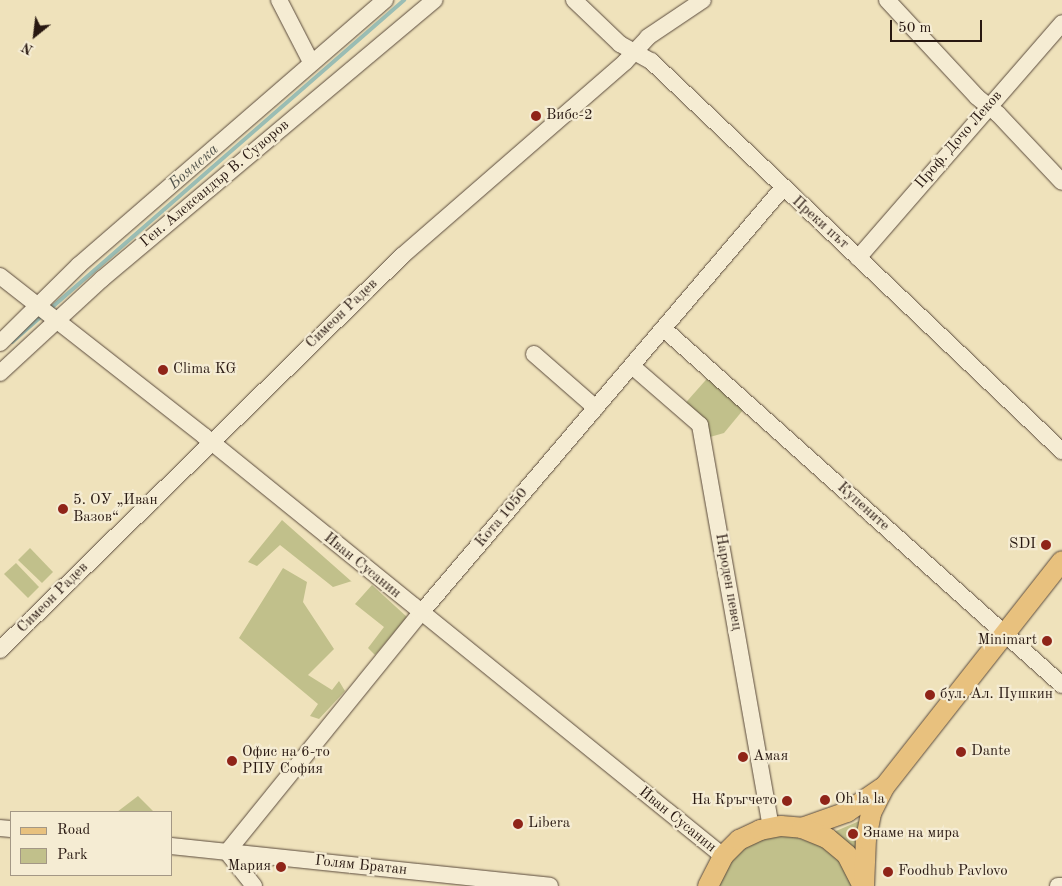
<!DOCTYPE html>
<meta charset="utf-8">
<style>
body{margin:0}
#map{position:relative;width:1062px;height:886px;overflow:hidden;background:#efe2bb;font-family:"Old Standard TT",serif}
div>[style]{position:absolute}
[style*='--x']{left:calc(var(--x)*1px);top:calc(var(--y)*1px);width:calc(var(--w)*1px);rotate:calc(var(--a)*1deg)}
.green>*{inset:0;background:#c1c08b}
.stream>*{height:4px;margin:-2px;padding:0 2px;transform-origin:2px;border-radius:2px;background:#9abdb4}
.roads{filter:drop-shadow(0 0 1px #5a4a3c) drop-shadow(0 0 1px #5a4a3c)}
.minor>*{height:16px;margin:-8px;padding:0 8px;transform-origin:8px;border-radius:8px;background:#f5ecd3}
.major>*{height:20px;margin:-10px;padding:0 10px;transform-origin:10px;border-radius:10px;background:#e8c17e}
.dots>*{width:14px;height:14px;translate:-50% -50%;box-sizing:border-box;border:2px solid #f5ecd3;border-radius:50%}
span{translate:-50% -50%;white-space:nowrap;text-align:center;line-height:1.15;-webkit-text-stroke:4.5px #f5ecd3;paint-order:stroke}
.poi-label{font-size:15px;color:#281811}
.left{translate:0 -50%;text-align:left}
.right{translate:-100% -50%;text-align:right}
.street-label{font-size:15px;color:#281811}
.water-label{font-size:16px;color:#50524a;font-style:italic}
.legend{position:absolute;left:10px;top:811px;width:162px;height:65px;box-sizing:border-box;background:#f5ecd3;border:1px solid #a39785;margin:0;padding:6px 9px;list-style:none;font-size:15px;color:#281811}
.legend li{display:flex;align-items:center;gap:10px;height:25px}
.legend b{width:25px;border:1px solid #a39785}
.north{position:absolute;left:10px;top:10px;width:50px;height:50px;-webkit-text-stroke:4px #f5ecd3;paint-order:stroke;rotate:209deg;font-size:14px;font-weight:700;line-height:20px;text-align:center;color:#281811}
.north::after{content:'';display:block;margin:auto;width:18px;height:22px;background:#281811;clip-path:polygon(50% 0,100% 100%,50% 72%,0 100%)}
.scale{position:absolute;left:890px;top:20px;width:92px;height:22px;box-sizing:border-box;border:2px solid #281811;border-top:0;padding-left:6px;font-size:15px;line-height:18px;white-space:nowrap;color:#281811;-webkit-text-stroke:4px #f5ecd3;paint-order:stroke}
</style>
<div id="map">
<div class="green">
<div style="clip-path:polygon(712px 373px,748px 404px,724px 433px,703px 439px,681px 408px)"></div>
<div style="clip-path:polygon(282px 520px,351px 581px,352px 581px,333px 587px,280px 545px,257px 566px,248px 562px)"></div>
<div style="clip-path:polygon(30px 548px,53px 572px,42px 583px,18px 560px)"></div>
<div style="clip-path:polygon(16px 563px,39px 587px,28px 598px,4px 574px)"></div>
<div style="clip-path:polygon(283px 568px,307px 582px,303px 602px,334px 649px,308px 675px,332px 690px,339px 681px,345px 691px,319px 719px,310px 716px,318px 704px,239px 638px)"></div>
<div style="clip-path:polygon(372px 585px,407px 617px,375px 655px,368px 648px,384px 627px,355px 604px)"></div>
<div style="clip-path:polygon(138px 796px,154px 812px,117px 812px)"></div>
<div style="clip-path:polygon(864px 819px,859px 862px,829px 834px)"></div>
<div style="clip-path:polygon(789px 835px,822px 846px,840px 861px,853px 886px,718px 886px,728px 864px,745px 848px,766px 838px)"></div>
</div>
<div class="stream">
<div style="--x:50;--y:309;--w:470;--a:-41.1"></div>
<div style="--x:12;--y:342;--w:41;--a:-41.1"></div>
</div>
<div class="roads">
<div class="minor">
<div style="--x:279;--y:0;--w:70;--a:62.7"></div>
<div style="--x:574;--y:0;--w:64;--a:43.7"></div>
<div style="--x:620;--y:44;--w:35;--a:29"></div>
<div style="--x:651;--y:61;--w:567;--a:43.5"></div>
<div style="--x:887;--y:0;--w:132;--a:47.1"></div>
<div style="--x:977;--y:97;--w:27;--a:39"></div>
<div style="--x:998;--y:114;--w:93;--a:46.7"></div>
<div style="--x:858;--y:258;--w:311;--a:-49"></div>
<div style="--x:0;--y:276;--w:259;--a:38.1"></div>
<div style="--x:204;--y:436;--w:668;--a:38.98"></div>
<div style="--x:664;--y:329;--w:534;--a:41.81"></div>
<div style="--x:0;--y:343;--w:111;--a:-44.6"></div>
<div style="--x:79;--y:265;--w:405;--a:-40.9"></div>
<div style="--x:534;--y:354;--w:82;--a:41.1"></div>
<div style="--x:632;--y:366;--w:90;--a:40.9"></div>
<div style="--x:700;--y:425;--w:408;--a:80"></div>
<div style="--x:0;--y:373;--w:139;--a:-42.7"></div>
<div style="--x:102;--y:279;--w:434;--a:-40"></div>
<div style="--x:0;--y:650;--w:563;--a:-44.42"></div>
<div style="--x:402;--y:256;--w:296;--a:-41"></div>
<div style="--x:625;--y:62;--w:34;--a:-47"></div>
<div style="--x:648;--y:37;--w:66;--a:-33.9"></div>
<div style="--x:0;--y:828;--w:11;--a:5"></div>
<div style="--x:171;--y:846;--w:381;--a:6"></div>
<div style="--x:254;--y:886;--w:43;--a:-128.5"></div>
<div style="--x:227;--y:852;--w:306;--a:-51"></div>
<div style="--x:420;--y:614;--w:558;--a:-49.58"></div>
<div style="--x:1058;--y:886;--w:4;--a:0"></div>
</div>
<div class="major">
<div style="--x:802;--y:828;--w:48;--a:-19.6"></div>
<div style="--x:847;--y:812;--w:42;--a:-34.4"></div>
<div style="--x:708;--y:886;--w:34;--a:-63"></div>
<div style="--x:723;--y:856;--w:23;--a:-45"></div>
<div style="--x:739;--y:840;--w:23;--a:-25"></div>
<div style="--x:760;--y:830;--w:21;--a:-11"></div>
<div style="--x:781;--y:826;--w:21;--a:5"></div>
<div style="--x:802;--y:828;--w:27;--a:22"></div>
<div style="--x:827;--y:838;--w:26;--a:40"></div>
<div style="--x:847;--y:855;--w:30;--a:63"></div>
<div style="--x:864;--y:886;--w:47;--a:-87.6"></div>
<div style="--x:866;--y:839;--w:26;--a:-79"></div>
<div style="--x:871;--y:813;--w:30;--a:-63"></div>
<div style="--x:885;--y:786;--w:286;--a:-51.8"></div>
</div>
</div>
<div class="dots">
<div style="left:536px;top:116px;background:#8f2418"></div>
<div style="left:163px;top:370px;background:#8f2418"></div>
<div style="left:63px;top:509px;background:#8f2418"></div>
<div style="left:1046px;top:545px;background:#8f2418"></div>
<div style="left:1047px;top:641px;background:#8f2418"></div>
<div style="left:930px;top:695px;background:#8f2418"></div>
<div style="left:961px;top:752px;background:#8f2418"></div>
<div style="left:743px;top:757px;background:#8f2418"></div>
<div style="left:232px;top:761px;background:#8f2418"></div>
<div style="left:825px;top:800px;background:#8f2418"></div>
<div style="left:787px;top:801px;background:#8f2418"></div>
<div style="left:518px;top:824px;background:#8f2418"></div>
<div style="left:853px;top:834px;background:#8f2418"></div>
<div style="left:281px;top:867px;background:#8f2418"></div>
<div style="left:888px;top:872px;background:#8f2418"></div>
</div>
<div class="poi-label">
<span class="left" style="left:546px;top:116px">Вибс-2</span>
<span class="left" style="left:173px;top:370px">Clima KG</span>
<span class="left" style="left:73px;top:509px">5. ОУ „Иван<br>Вазов“</span>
<span class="right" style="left:1036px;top:545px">SDI</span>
<span class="right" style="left:1037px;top:641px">Minimart</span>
<span class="left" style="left:940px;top:695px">бул. Ал. Пушкин</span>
<span class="left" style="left:242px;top:761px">Офис на 6-то<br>РПУ София</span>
<span class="left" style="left:971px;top:752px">Dante</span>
<span class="left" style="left:753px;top:757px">Амая</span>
<span class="left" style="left:835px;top:800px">Oh la la</span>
<span class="right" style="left:777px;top:801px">На Кръгчето</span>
<span class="left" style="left:528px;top:824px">Libera</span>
<span class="left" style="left:863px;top:834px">Знаме на мира</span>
<span class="right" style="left:271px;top:867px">Мария</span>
<span class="left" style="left:898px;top:872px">Foodhub Pavlovo</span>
</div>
<div class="street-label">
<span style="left:959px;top:140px;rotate:-49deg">Проф. Дочо Леков</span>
<span style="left:215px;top:184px;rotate:-40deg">Ген. Александър В. Суворов</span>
<span style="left:820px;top:223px;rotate:42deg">Преки път</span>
<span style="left:342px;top:314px;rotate:-44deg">Симеон Радев</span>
<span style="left:863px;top:507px;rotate:42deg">Купените</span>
<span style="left:502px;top:518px;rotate:-50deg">Кота 1050</span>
<span style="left:362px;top:566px;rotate:39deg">Иван Сусанин</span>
<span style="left:728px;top:582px;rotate:80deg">Народен певец</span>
<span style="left:53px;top:598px;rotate:-45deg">Симеон Радев</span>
<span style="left:677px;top:820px;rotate:39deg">Иван Сусанин</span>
<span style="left:361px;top:866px;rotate:6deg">Голям Братан</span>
</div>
<div class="water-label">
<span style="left:194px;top:167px;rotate:-41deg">Боянска</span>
</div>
<ul class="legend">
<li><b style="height:6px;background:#e8c17e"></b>Road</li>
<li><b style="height:14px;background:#c1c08b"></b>Park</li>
</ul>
<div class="north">N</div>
<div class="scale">50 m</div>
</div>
